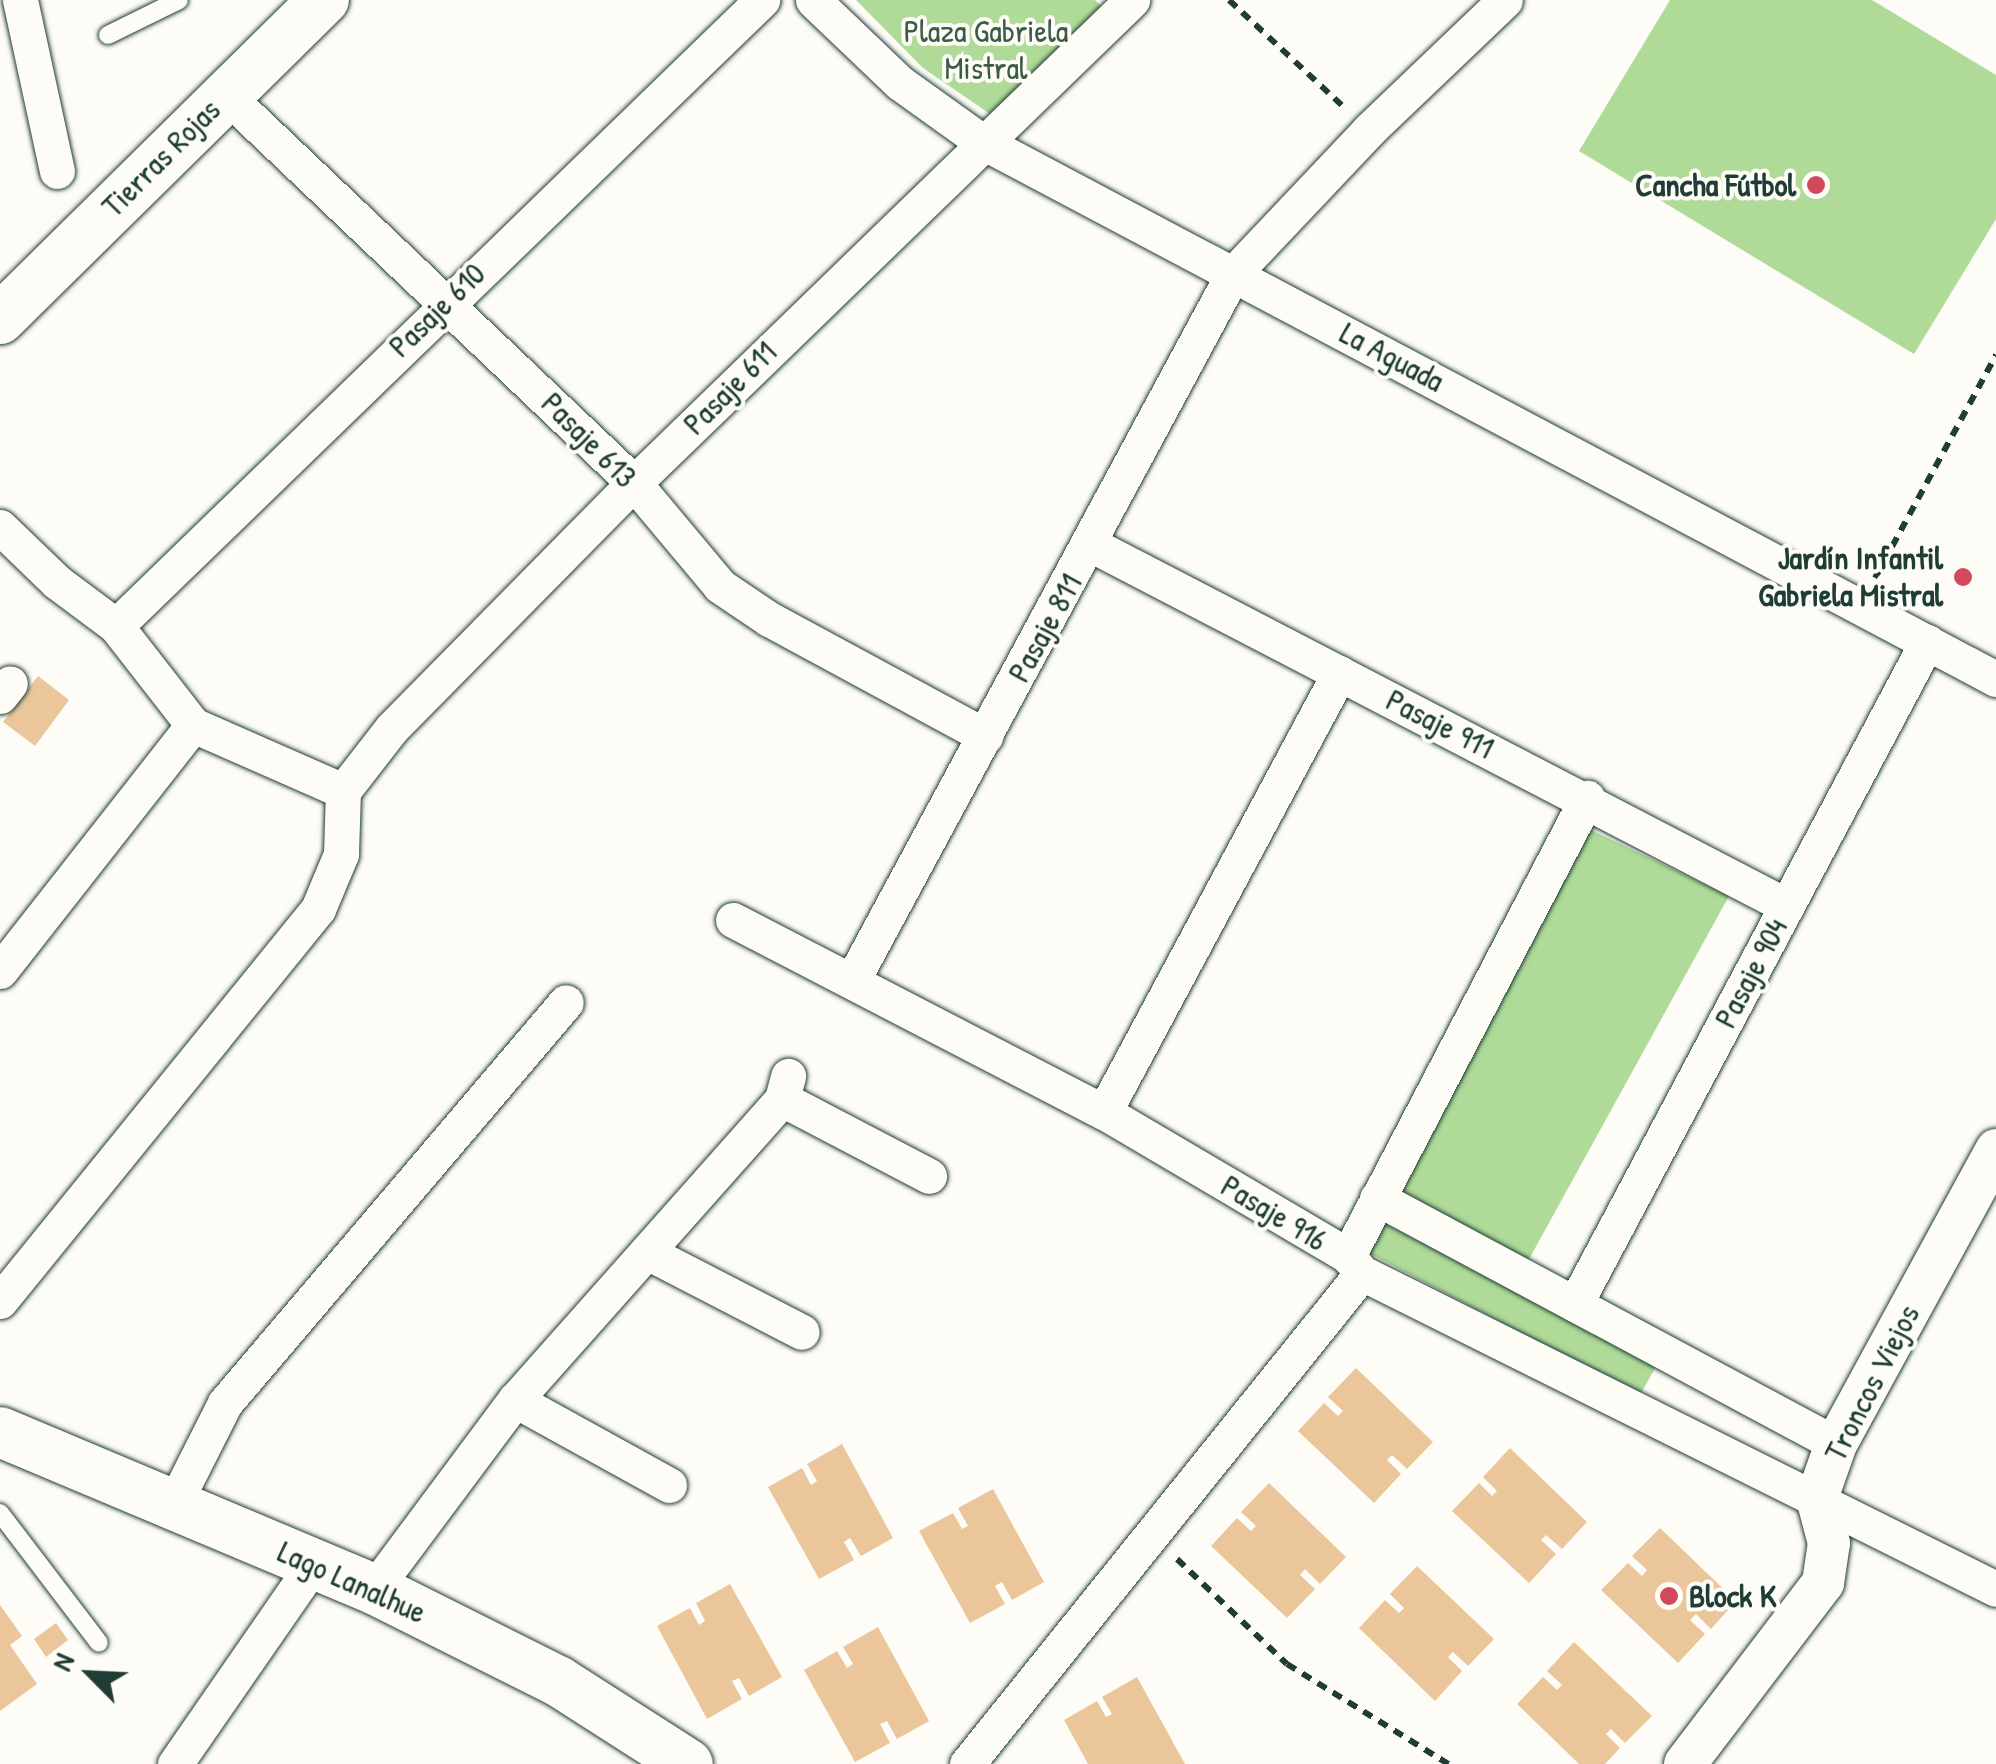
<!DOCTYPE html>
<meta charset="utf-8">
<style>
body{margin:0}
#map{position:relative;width:1996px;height:1764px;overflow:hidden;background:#fdfcf7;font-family:"Patrick Hand",sans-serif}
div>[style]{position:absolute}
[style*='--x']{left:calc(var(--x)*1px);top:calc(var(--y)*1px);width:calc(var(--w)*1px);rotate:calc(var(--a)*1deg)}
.green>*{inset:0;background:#afda98}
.building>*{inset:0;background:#ebc69b}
.path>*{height:6px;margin-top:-3px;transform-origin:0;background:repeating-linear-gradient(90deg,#1f3d34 0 10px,transparent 0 18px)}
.roads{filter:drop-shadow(0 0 2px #1f3d34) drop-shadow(0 0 2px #1f3d34)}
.service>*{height:18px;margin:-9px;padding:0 9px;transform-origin:9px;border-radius:9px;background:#fdfcf7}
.minor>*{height:35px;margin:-17.5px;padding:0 17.5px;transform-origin:17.5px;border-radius:17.5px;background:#fdfcf7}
.tertiary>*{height:42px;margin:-21px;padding:0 21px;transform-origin:21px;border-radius:21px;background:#fdfcf7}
.secondary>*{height:50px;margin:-25px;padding:0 25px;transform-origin:25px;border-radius:25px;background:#fdfcf7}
.dots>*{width:28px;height:28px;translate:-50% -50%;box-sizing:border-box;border:5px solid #fdfcf7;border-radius:50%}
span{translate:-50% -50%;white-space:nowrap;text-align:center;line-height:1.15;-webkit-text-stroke:8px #fdfcf7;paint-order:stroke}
.park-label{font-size:32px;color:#3c5c48}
.street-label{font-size:32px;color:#1f3d34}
.poi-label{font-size:32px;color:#1f3d34;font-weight:700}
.right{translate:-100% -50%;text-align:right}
.left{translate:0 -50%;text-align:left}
.north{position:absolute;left:40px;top:1624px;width:100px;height:100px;-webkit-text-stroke:8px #fdfcf7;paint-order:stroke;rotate:294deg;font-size:28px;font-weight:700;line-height:40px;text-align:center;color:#1f3d34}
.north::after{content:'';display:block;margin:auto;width:35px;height:45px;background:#1f3d34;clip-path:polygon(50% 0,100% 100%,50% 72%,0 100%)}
</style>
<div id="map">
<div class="green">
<div style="clip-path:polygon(856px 0,1095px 0,1101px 6px,993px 116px,923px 68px)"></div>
<div style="clip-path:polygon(1670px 0,1872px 0,1996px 75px,1996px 219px,1914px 354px,1579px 151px)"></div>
<div style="clip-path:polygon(1589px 829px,1729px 896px,1528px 1261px,1396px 1192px)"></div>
<div style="clip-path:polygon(1384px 1223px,1658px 1363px,1640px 1395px,1369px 1253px)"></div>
</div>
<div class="building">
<div style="clip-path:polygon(38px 676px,69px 700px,35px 746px,3px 722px)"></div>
<div style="clip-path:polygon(1356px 1368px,1433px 1442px,1407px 1469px,1392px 1455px,1387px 1460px,1401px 1474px,1374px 1503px,1298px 1431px,1324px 1403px,1338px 1416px,1343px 1411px,1328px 1397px)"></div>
<div style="clip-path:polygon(842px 1444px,893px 1538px,861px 1556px,850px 1538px,844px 1542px,854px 1560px,819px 1579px,768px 1487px,802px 1468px,811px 1485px,817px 1481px,807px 1464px)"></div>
<div style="clip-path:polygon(1510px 1448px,1587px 1522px,1562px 1549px,1546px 1535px,1541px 1540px,1556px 1554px,1529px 1583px,1452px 1511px,1479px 1483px,1492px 1496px,1497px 1491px,1483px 1477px)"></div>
<div style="clip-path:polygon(1269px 1483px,1346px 1557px,1320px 1584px,1305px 1569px,1300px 1575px,1315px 1589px,1287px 1618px,1211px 1546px,1237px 1518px,1251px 1531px,1256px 1526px,1241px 1512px)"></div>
<div style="clip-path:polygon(993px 1489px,1044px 1582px,1012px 1600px,1002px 1582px,995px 1586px,1005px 1604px,970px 1623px,919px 1531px,953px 1513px,962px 1529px,968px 1526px,958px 1508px)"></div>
<div style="clip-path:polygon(1660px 1528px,1736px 1601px,1711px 1629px,1696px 1614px,1690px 1620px,1705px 1634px,1678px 1663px,1601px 1590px,1628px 1563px,1642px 1576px,1647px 1570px,1632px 1556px)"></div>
<div style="clip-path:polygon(1417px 1566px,1494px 1639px,1468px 1666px,1453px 1652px,1448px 1657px,1462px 1671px,1435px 1701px,1359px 1628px,1385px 1600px,1399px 1613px,1404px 1608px,1390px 1594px)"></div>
<div style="clip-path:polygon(730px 1584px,782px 1677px,749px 1696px,739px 1678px,732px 1681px,742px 1699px,707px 1719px,657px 1626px,690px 1608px,699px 1625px,705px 1621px,696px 1603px)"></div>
<div style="clip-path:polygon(0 1605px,22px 1636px,10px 1645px,37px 1684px,0 1711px)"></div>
<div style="clip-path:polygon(56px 1623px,68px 1640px,46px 1657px,34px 1639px)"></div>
<div style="clip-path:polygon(878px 1627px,929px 1721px,897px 1739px,887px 1721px,880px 1724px,890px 1743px,855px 1762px,804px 1670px,837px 1651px,847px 1668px,853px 1664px,843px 1647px)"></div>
<div style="clip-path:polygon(1574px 1642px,1652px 1716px,1625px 1743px,1611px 1729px,1606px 1734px,1620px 1748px,1605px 1764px,1579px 1764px,1517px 1704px,1543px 1677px,1557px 1690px,1562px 1685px,1547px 1671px)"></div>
<div style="clip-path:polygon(1137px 1677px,1185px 1764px,1088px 1764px,1064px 1720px,1097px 1701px,1106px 1717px,1112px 1714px,1102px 1697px)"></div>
</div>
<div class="path">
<div style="--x:1229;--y:0;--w:160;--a:43"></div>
<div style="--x:1875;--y:578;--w:254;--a:-61.5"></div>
<div style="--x:1177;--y:1559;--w:152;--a:43.7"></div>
<div style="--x:1287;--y:1664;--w:190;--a:31.8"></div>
</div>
<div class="roads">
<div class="service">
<div style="--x:108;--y:35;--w:79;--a:-26.2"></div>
<div style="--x:0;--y:1513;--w:163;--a:52.7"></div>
</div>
<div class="minor">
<div style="--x:20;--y:0;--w:175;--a:77.8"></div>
<div style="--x:813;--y:0;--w:120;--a:43.7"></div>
<div style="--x:900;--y:83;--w:100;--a:35.6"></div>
<div style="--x:981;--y:141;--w:1149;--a:27.93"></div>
<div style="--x:225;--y:94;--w:564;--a:43.56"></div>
<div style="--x:634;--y:483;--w:134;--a:50.1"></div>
<div style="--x:720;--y:586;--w:59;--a:34"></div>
<div style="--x:769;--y:619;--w:246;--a:28.4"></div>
<div style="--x:0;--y:527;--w:79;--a:44"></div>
<div style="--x:57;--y:582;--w:74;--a:36.7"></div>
<div style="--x:116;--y:626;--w:125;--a:52.1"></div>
<div style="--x:193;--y:725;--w:164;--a:23.7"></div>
<div style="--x:1092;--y:545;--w:783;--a:27.45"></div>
<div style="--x:116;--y:626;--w:900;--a:-44.1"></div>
<div style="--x:0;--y:696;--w:16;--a:-52"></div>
<div style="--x:343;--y:791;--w:80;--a:-52.1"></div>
<div style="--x:392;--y:728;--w:344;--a:-45.4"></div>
<div style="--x:634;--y:483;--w:694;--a:-44.12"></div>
<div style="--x:733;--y:920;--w:418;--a:27.4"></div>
<div style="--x:1104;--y:1112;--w:283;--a:30.5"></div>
<div style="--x:1348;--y:1256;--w:22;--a:51"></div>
<div style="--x:1362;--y:1273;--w:708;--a:26.49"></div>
<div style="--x:0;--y:971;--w:313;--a:-51.9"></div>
<div style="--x:853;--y:979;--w:801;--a:-61.68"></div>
<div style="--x:1233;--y:274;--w:198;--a:-46.6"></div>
<div style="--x:1369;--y:130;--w:188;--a:-43.7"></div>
<div style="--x:782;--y:1099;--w:166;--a:27.6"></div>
<div style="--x:1104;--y:1112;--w:498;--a:-61.8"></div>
<div style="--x:1377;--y:1198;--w:521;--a:28.19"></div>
<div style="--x:647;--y:1252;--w:174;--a:27.3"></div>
<div style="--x:1348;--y:1256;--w:517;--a:-62.44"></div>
<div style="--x:0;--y:1301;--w:505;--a:-50.95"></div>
<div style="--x:318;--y:909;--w:60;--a:-67.3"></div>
<div style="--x:341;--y:854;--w:63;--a:-88.2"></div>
<div style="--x:1575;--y:1304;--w:750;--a:-62"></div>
<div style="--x:515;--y:1400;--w:176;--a:28.9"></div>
<div style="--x:173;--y:1506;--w:115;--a:-63.2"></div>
<div style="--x:225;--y:1403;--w:526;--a:-49.62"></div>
<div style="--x:374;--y:1589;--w:236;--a:-53.3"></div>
<div style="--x:515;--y:1400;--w:402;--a:-48.4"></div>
<div style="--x:782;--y:1099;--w:24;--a:-75"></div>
<div style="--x:175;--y:1764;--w:244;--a:-55.3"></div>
<div style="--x:967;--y:1764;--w:630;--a:-51.18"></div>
</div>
<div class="tertiary">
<div style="--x:1685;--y:1764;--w:228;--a:-52.7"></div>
<div style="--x:1823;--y:1583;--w:40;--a:-81.5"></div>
<div style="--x:1829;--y:1543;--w:47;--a:-104.9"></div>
<div style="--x:1817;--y:1498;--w:57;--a:-70.6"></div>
<div style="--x:1836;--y:1444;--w:335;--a:-61.4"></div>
</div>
<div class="secondary">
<div style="--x:0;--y:319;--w:455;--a:-44.6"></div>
<div style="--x:0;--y:1432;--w:406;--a:22.8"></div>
<div style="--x:374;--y:1589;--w:206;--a:26.6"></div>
<div style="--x:558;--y:1681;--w:154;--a:32.6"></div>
</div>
</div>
<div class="dots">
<div style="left:1816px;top:185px;background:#d1495b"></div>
<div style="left:1963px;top:577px;background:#d1495b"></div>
<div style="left:1669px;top:1596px;background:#d1495b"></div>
</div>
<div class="park-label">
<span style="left:986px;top:50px">Plaza Gabriela<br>Mistral</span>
</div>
<div class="street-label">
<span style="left:161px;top:158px;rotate:-45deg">Tierras Rojas</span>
<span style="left:437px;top:310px;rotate:-44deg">Pasaje 610</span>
<span style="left:1392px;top:357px;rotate:28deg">La Aguada</span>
<span style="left:730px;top:388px;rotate:-45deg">Pasaje 611</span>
<span style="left:589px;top:440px;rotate:45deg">Pasaje 613</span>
<span style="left:1045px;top:628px;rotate:-61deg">Pasaje 811</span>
<span style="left:1440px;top:724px;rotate:27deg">Pasaje 911</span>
<span style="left:1751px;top:973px;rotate:-62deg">Pasaje 904</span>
<span style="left:1274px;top:1213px;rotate:31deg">Pasaje 916</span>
<span style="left:1872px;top:1383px;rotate:-63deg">Troncos Viejos</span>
<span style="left:352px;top:1582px;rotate:24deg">Lago Lanalhue</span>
</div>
<div class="poi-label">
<span class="right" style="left:1796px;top:185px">Cancha Fútbol</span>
<span class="right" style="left:1943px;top:577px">Jardín Infantil<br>Gabriela Mistral</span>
<span class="left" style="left:1689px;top:1596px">Block K</span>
</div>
<div class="north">N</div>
</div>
